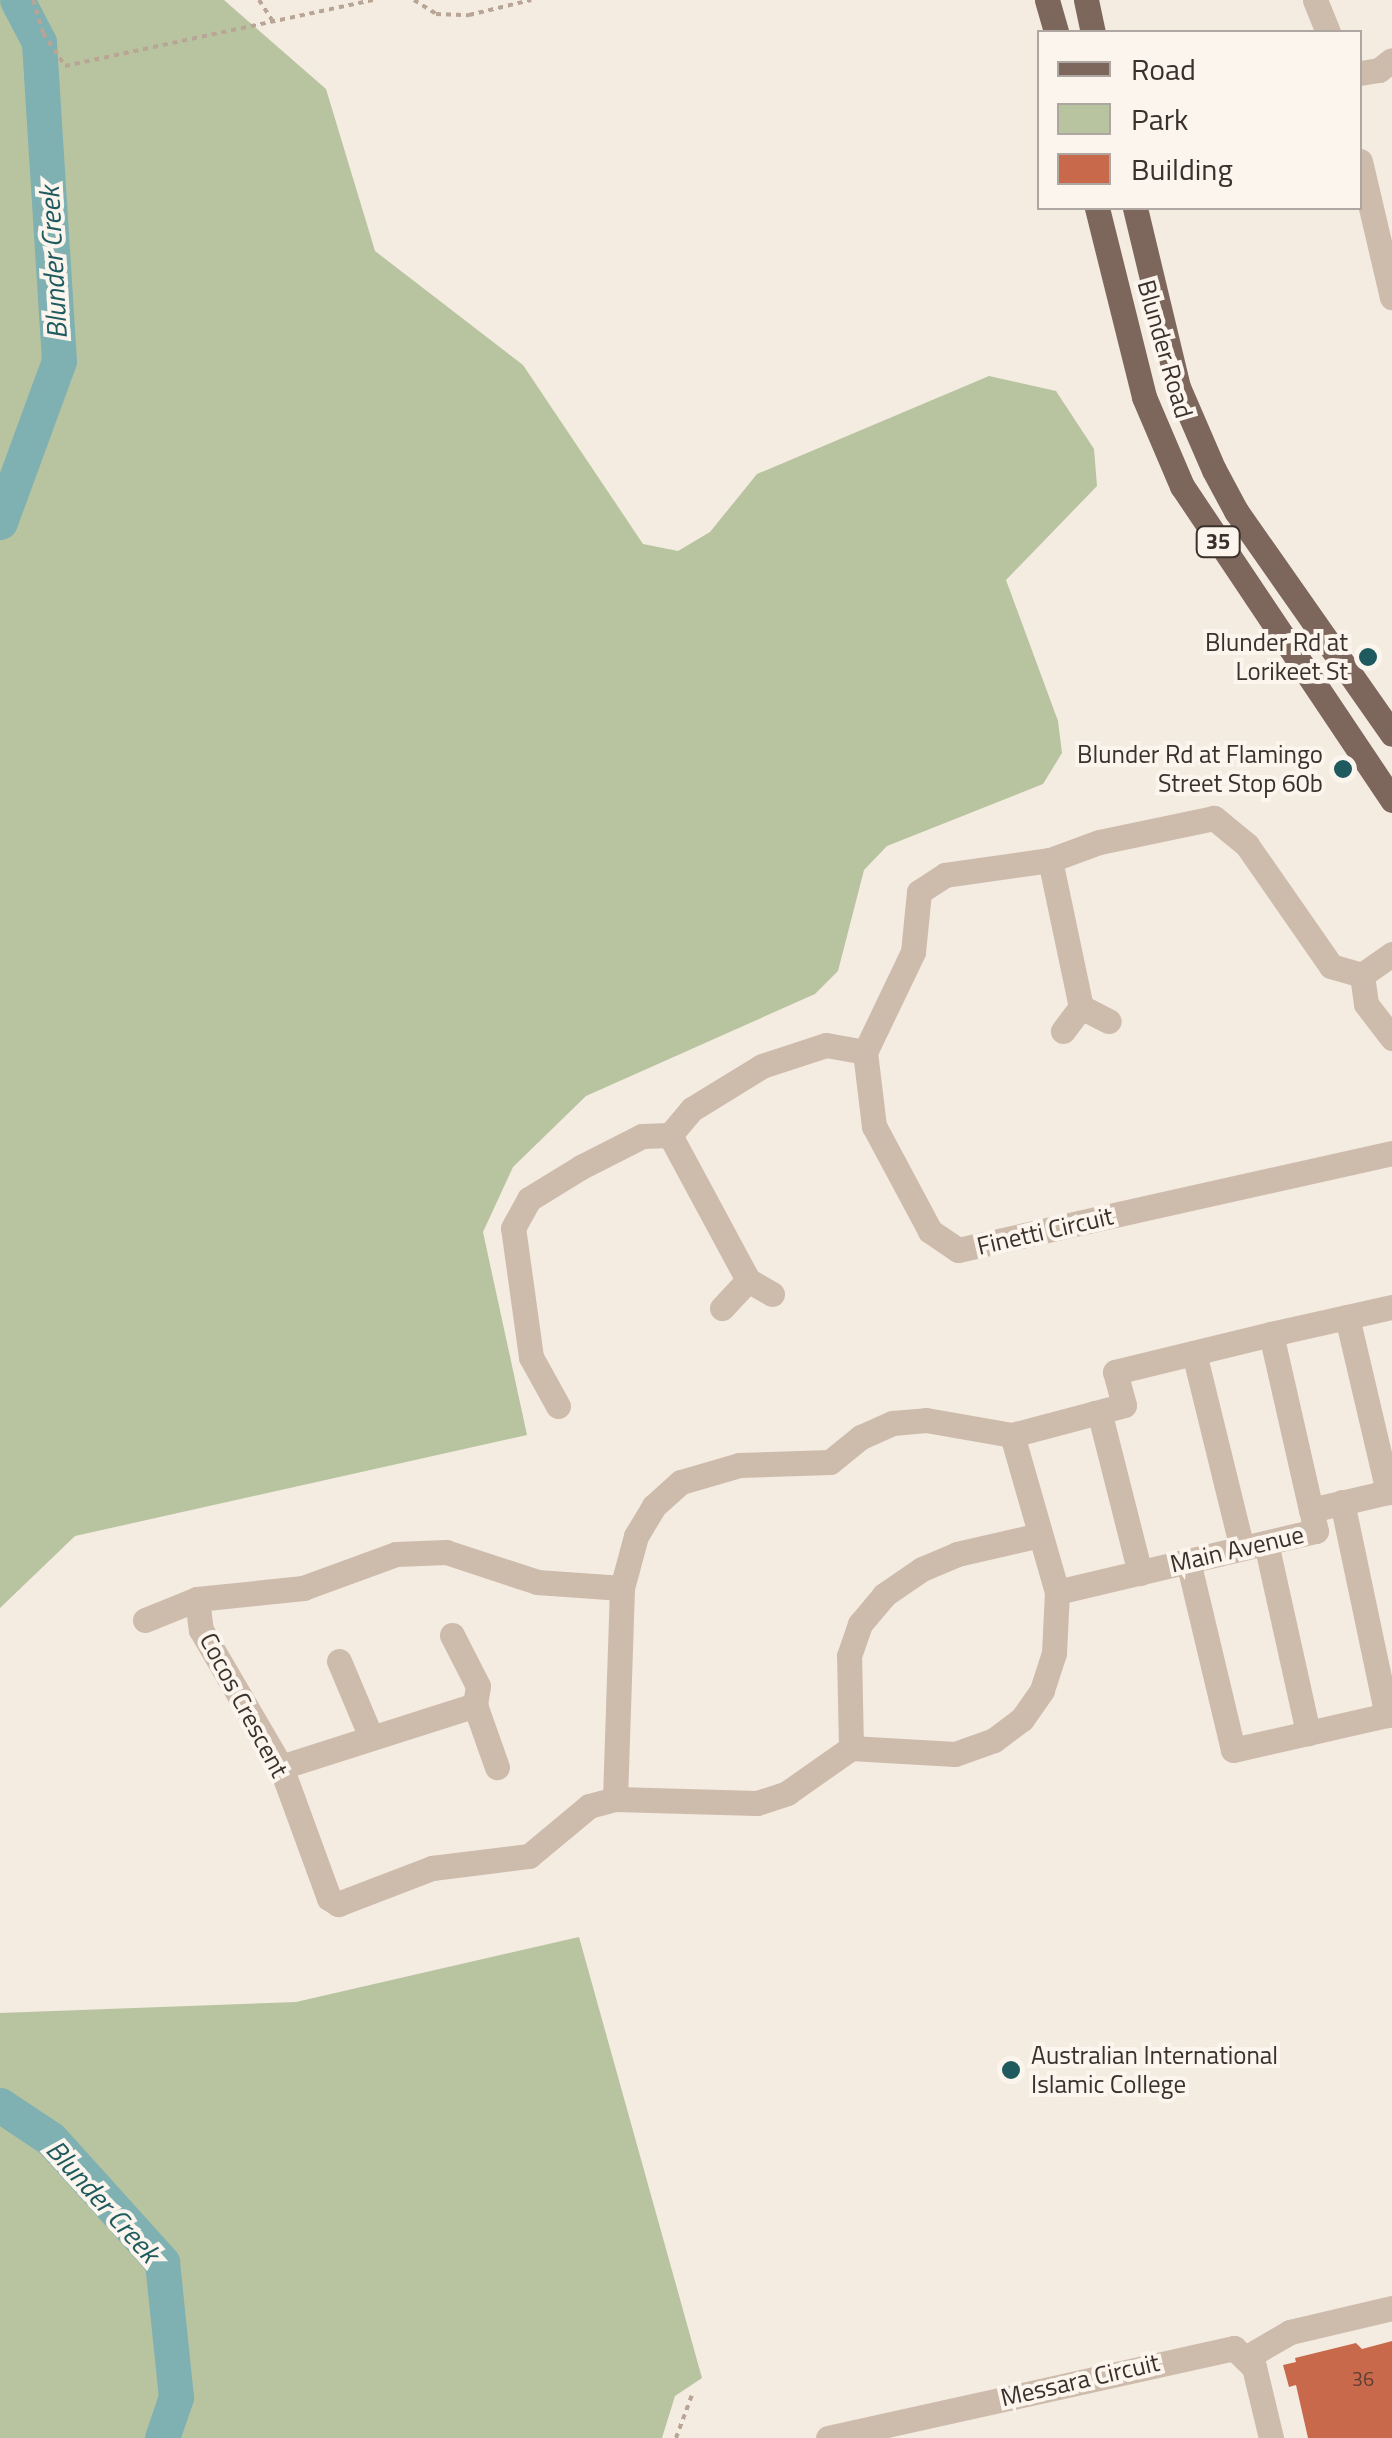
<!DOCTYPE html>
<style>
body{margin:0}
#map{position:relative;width:1392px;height:2438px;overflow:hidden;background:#f4ebe1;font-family:"Titillium Web",sans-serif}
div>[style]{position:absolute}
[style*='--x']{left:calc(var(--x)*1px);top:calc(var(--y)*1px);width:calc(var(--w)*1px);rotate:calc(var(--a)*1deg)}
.green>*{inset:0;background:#b8c4a0}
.river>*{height:35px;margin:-17.5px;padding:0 17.5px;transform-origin:17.5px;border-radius:17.5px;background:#7fb0b2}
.building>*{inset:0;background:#c8694b}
.path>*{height:4px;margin-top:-2px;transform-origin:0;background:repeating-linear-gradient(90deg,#b9a596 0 5px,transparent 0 10px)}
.minor>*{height:25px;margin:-12.5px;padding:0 12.5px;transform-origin:12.5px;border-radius:12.5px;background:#cdbbac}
.major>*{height:25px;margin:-12.5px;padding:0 12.5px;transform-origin:12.5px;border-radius:12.5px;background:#7d675c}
.dots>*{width:28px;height:28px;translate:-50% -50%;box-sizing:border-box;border:5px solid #fbf5ee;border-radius:50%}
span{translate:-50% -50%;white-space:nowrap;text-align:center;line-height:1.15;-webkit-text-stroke:8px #fbf5ee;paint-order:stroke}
.number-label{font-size:20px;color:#5e3e33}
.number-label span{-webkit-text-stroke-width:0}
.shield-label span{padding:2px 8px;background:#fbf5ee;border:2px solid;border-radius:8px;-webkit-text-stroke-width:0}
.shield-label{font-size:22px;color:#3b302b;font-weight:700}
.street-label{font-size:25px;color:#3b302b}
.poi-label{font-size:25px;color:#3b302b}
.right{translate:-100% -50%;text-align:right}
.left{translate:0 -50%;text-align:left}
.water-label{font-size:28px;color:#1f5a5e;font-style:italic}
.legend{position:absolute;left:1037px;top:30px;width:325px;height:180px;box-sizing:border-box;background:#fbf5ee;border:2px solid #aea6a0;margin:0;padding:12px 18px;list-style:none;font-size:30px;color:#3b302b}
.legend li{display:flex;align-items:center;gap:20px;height:50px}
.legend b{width:50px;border:2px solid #aea6a0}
</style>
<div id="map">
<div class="green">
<div style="clip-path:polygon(0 0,224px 0,326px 89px,375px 251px,523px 365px,643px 544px,678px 551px,710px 532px,757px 474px,989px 376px,1056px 391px,1094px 449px,1097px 486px,1006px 580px,1058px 721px,1062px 753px,1043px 784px,887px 846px,864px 870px,838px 971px,815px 994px,586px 1096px,513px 1167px,483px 1232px,527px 1435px,75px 1536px,0 1608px)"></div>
<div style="clip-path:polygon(579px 1937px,702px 2378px,675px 2396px,662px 2438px,0 2438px,0 2013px,296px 2002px)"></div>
</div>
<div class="river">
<div style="--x:0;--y:522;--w:171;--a:-69.9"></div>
<div style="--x:59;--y:361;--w:320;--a:-93.6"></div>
<div style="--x:39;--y:42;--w:47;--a:-117.6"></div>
<div style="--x:0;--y:2105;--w:61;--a:33.7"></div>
<div style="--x:51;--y:2139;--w:166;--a:47.9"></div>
<div style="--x:162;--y:2262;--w:136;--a:84.1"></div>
<div style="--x:176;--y:2397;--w:43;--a:108.9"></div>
</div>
<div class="building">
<div style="clip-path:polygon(1392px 2341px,1392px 2438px,1308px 2438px,1296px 2385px,1289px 2387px,1283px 2365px,1296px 2362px,1295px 2358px,1356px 2343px,1362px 2349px)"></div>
</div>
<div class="path">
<div style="--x:33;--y:0;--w:34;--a:73"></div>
<div style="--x:43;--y:33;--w:40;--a:56"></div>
<div style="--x:65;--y:66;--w:316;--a:-12.1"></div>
<div style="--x:259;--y:0;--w:27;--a:57"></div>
<div style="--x:414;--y:0;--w:26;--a:32"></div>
<div style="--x:436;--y:14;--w:33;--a:2"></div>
<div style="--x:469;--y:15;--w:64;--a:-13.6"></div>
<div style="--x:676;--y:2438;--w:49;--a:-69.7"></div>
</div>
<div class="minor">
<div style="--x:1315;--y:0;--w:35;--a:68"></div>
<div style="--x:1360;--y:73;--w:19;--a:-9"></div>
<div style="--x:1379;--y:70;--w:16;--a:-38"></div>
<div style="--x:1360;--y:161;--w:140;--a:76.8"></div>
<div style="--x:1050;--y:860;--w:150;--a:78.1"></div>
<div style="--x:1081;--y:1007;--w:30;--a:127"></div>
<div style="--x:1362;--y:975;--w:32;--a:-164"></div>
<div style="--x:1331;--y:966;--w:147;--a:-124.8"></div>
<div style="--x:1247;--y:845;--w:43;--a:-140.7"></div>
<div style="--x:1214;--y:818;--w:117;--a:168.2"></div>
<div style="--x:1099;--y:842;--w:52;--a:159.8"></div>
<div style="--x:1050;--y:860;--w:106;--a:171.9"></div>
<div style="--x:945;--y:875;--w:31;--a:147"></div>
<div style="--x:919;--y:892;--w:60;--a:95.7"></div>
<div style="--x:913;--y:952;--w:111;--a:115.6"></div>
<div style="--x:865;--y:1052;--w:75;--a:83.1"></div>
<div style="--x:874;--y:1126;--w:119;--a:61.9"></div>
<div style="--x:930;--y:1231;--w:34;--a:34"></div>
<div style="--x:958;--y:1250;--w:445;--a:-12.6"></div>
<div style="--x:1362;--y:975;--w:29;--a:82"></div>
<div style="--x:1366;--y:1004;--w:43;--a:52.6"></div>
<div style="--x:1362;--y:975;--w:37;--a:-35"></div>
<div style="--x:1081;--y:1007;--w:31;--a:27"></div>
<div style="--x:772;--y:1294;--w:28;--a:-150"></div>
<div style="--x:748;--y:1280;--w:165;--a:-118.3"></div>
<div style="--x:670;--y:1135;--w:34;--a:-50"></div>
<div style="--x:692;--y:1109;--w:82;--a:-31.6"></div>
<div style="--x:762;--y:1066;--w:67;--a:-18.2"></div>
<div style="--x:826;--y:1045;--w:40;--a:10"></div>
<div style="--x:722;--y:1308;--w:38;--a:-47"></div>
<div style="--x:1347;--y:1317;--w:180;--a:76.8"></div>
<div style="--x:1271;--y:1334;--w:124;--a:-12.6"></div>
<div style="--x:1194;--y:1353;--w:201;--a:76.2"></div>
<div style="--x:558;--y:1406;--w:56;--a:-118.9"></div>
<div style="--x:531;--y:1357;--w:130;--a:-97.9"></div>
<div style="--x:513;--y:1228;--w:33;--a:-61"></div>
<div style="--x:529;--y:1199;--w:61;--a:-31.6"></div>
<div style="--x:581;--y:1167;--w:68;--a:-26.9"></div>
<div style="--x:642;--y:1136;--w:28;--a:-2"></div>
<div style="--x:1095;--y:1413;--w:30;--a:-15"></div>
<div style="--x:1124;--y:1405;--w:34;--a:-105"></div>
<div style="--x:1115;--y:1372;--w:161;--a:-13.7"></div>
<div style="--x:1271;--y:1334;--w:180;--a:77.2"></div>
<div style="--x:1342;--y:1502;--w:218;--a:78.1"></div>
<div style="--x:1266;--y:1543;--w:195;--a:77.5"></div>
<div style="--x:1188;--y:1561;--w:194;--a:76.6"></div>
<div style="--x:1233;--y:1750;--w:163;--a:-12.8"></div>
<div style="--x:1057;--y:1592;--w:266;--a:-13.3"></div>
<div style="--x:1316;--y:1531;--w:22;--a:-103"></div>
<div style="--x:1311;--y:1510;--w:83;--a:-13.2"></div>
<div style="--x:197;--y:1599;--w:31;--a:83"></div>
<div style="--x:201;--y:1630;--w:159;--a:59.7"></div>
<div style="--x:281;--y:1767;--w:140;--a:69.9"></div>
<div style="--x:329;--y:1898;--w:11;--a:34"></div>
<div style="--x:338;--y:1904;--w:101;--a:-21"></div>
<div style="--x:432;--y:1868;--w:98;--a:-7.1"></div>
<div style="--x:529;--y:1856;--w:78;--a:-39.8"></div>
<div style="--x:589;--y:1806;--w:27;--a:-15"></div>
<div style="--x:615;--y:1799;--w:142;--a:1.6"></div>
<div style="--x:757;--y:1803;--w:32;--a:-18"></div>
<div style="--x:787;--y:1793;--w:78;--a:-35.1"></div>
<div style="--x:851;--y:1748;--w:104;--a:3.3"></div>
<div style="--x:955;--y:1754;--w:41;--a:-19.7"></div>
<div style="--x:994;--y:1740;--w:35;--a:-37"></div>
<div style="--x:1022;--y:1719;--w:35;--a:-55"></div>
<div style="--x:1042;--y:1690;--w:39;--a:-72"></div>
<div style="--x:1054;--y:1653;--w:61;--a:-87.2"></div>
<div style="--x:1057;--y:1592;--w:163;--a:-106"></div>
<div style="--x:145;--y:1620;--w:56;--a:-22"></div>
<div style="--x:197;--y:1599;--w:107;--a:-5.9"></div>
<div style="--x:303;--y:1588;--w:99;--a:-20.1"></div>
<div style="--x:396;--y:1554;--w:50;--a:-2.3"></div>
<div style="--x:446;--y:1552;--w:96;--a:18.2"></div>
<div style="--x:537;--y:1582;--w:85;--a:4"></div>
<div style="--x:452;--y:1635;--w:57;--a:63"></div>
<div style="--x:478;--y:1686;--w:19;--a:99"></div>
<div style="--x:475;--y:1705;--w:66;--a:70.5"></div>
<div style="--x:339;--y:1661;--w:82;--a:67.2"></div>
<div style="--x:851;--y:1748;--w:92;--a:-91.2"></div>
<div style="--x:849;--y:1656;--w:34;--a:-71"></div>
<div style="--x:860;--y:1624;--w:38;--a:-50"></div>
<div style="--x:884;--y:1595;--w:46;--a:-34.4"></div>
<div style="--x:922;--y:1569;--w:38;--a:-23"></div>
<div style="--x:957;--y:1554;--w:85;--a:-12.9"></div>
<div style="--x:281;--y:1767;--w:204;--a:-17.7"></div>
<div style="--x:615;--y:1799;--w:211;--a:-88.1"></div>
<div style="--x:622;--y:1588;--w:54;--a:-74.9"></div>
<div style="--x:636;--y:1536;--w:35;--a:-59"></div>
<div style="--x:654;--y:1506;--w:36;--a:-42"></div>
<div style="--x:681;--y:1482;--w:60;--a:-16.3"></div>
<div style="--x:739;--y:1465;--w:91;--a:-1.9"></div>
<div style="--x:830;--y:1462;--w:40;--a:-39"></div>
<div style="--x:861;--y:1437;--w:35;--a:-24"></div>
<div style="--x:893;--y:1423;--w:33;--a:-5"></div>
<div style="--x:926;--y:1420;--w:87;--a:9.9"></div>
<div style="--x:1012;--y:1435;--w:86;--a:-14.8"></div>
<div style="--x:1095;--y:1413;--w:8;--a:45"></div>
<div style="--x:1101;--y:1419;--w:159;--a:75.8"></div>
<div style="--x:1247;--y:2357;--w:50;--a:-30.2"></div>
<div style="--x:1290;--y:2332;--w:105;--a:-13.2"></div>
<div style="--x:828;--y:2438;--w:416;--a:-12.5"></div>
<div style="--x:1234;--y:2348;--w:28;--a:44"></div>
<div style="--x:1254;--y:2367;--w:73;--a:76.5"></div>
</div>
<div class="major">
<div style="--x:1047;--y:0;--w:33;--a:74"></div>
<div style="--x:1086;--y:0;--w:33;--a:78"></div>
<div style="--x:1097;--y:208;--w:195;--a:76"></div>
<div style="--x:1144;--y:397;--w:97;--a:66.9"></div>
<div style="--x:1182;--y:486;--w:378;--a:56.2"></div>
<div style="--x:1135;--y:208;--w:184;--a:76.5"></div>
<div style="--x:1178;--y:387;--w:90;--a:66.6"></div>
<div style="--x:1214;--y:470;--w:47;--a:61.8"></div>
<div style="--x:1236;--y:511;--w:272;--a:55"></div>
</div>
<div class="dots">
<div style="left:1368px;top:657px;background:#1f5a5e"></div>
<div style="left:1343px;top:769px;background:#1f5a5e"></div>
<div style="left:1011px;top:2070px;background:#1f5a5e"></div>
</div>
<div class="number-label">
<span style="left:1363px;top:2378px">36</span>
</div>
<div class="shield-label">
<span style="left:1218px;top:542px">35</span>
</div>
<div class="street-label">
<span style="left:1165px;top:349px;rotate:74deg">Blunder Road</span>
<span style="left:1045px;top:1231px;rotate:-13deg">Finetti Circuit</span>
<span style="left:1237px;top:1549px;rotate:-13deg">Main Avenue</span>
<span style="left:244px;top:1705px;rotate:62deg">Cocos Crescent</span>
<span style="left:1080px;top:2380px;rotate:-13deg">Messara Circuit</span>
</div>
<div class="poi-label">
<span class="right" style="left:1348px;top:657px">Blunder Rd at<br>Lorikeet St</span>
<span class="right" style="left:1323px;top:769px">Blunder Rd at Flamingo<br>Street Stop 60b</span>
<span class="left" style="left:1031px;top:2070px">Australian International<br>Islamic College</span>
</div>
<div class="water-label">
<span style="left:53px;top:263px;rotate:-93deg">Blunder Creek</span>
<span style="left:103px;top:2201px;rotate:48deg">Blunder Creek</span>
</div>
<ul class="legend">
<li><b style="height:12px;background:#7d675c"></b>Road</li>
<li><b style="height:28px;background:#b8c4a0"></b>Park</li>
<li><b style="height:28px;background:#c8694b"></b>Building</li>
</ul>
</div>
